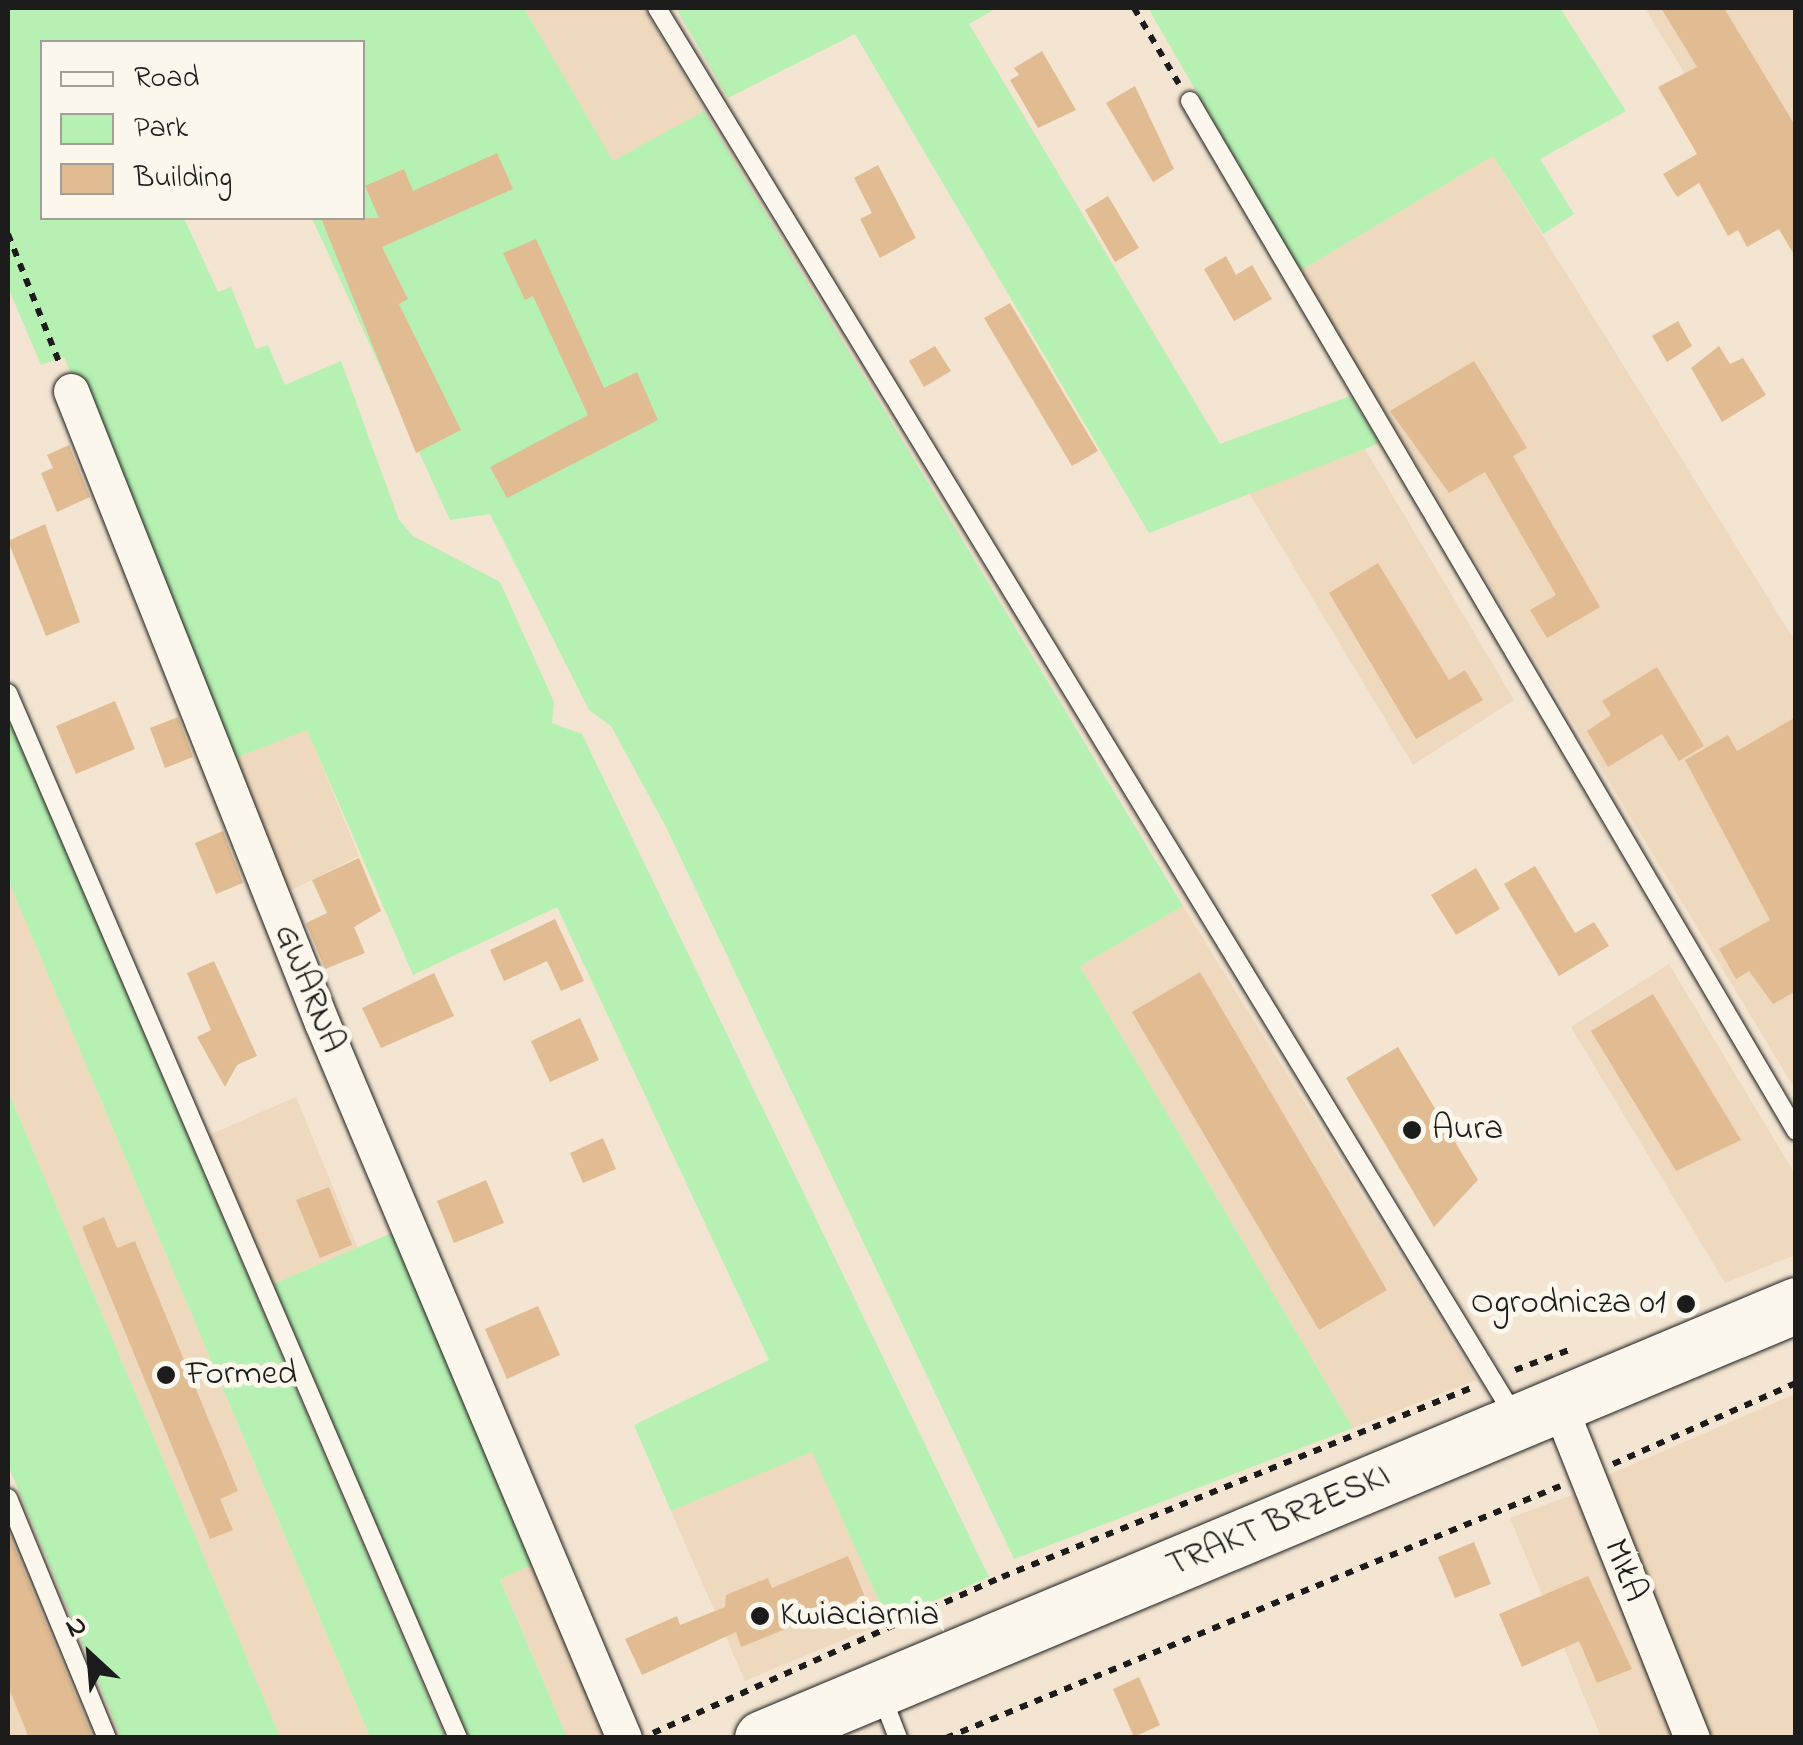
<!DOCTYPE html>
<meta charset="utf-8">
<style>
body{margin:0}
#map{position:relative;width:1803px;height:1745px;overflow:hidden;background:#f3e5d1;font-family:"Indie Flower",sans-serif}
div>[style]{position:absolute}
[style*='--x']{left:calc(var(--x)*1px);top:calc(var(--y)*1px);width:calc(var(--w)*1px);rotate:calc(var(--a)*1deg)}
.built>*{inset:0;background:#eed9be}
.green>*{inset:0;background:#b7f0b3}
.building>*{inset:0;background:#e1bc92}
.path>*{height:6px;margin-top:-3px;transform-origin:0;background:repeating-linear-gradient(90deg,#1c1c1c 0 8px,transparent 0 16px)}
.roads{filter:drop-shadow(0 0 2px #1c1c1c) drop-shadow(0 0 2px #1c1c1c)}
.lane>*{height:18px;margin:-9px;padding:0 9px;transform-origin:9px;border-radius:9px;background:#fbf7ec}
.street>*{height:35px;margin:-17.5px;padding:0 17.5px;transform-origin:17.5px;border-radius:17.5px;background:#fbf7ec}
.primary>*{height:55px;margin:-27.5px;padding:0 27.5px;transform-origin:27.5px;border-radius:27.5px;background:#fbf7ec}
.dots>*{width:28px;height:28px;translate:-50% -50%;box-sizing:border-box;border:5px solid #fbf7ec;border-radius:50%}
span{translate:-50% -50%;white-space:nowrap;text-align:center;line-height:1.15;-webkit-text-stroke:10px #fbf7ec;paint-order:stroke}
.street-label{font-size:35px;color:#1c1c1c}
.poi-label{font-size:35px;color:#1c1c1c}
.left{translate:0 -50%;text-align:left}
.right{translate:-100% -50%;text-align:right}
.frame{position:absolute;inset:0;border:10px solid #1c1c1c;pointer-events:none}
.legend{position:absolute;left:40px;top:40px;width:325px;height:180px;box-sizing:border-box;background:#fbf7ec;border:2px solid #a29f99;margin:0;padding:12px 18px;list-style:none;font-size:30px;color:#1c1c1c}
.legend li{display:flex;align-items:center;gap:20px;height:50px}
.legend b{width:50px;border:2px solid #a29f99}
.north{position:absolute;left:40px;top:1605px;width:100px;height:100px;-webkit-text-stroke:8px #fbf7ec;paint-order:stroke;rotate:334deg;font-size:28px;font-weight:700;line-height:40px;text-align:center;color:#1c1c1c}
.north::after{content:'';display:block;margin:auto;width:35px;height:45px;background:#1c1c1c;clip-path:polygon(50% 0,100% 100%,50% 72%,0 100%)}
</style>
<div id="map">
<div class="built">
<div style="clip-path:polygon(524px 8px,644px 8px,704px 111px,613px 162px)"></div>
<div style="clip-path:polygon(1645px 8px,1795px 8px,1795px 258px,1790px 248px)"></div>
<div style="clip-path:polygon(1493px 156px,1795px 641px,1795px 1089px,1300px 271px)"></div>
<div style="clip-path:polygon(1365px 449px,1514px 700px,1413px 765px,1249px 493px)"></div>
<div style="clip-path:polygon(307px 729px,359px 856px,286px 893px,228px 761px)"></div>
<div style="clip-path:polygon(8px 880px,369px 1735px,280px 1737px,8px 1091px)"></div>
<div style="clip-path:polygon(1183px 906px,1476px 1380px,1353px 1428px,1080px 966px)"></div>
<div style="clip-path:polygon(1669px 964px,1795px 1174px,1795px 1255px,1725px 1283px,1571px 1027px)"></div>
<div style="clip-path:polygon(296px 1097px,358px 1248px,273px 1284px,209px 1135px)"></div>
<div style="clip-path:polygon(1795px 1394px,1795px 1737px,1709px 1737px,1601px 1478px)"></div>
<div style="clip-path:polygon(812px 1451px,888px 1621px,745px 1681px,671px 1511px)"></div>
<div style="clip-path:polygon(1574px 1494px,1675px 1737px,1601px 1737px,1510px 1518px)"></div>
<div style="clip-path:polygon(8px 1521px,20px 1551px,96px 1737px,8px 1737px)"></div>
<div style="clip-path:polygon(540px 1561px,614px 1737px,567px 1737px,500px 1578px)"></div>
</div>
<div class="green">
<div style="clip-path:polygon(15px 8px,524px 8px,613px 161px,704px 111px,1183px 906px,1080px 966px,1353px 1428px,1014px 1559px,666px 827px,611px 726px,589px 710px,490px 514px,450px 520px,312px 218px,362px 218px,362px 42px,42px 42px,42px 218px,184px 218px,218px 292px,231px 287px,256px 349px,268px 345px,285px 385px,341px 361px,399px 520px,413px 536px,500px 582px,554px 702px,552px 723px,582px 734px,989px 1577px,888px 1621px,812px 1452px,671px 1511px,634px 1425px,769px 1360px,557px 907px,413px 975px,307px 730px,228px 761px,64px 357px,41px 365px,8px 287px,8px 11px)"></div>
<div style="clip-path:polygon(676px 8px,997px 8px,969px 24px,1220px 444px,1350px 396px,1380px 443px,1149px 533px,855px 34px,728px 98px)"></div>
<div style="clip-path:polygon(1148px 8px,1560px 8px,1626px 111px,1540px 159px,1574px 214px,1543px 234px,1493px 156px,1300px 271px)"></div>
<div style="clip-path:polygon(8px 716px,445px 1737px,370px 1737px,8px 880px)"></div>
<div style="clip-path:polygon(8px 1091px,280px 1737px,121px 1737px,8px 1465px)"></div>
<div style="clip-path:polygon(401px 1229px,540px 1561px,500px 1579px,567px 1737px,468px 1737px,273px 1284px)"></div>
</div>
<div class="building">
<div style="clip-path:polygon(1661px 8px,1724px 8px,1796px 127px,1796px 258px,1779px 229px,1747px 247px,1738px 230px,1728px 236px,1699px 183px,1677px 197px,1663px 174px,1697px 154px,1658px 87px,1697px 67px)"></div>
<div style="clip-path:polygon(1042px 51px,1076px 110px,1038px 128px,1010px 80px,1019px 75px,1014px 68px)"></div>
<div style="clip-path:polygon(1135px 86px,1174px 169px,1153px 182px,1106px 103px)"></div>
<div style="clip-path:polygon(497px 153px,513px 189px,382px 247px,408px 299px,399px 304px,461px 430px,416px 453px,321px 218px,379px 218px,365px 186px,404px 169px,413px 191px)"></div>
<div style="clip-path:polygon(878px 165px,916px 238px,880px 258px,860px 219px,872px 213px,854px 178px)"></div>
<div style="clip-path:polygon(1108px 196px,1139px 248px,1115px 262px,1085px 210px)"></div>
<div style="clip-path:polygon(536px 239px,604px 388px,637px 372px,658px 420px,507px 498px,490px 467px,588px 415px,533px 296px,525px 300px,503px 253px)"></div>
<div style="clip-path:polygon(1226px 256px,1236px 275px,1252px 265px,1272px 299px,1234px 321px,1204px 269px)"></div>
<div style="clip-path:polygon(1010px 303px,1098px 451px,1072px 466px,984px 318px)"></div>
<div style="clip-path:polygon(1678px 321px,1692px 346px,1667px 362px,1652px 336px)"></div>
<div style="clip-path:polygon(935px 346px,951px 371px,924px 387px,909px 361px)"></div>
<div style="clip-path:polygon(1719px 346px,1730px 364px,1743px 358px,1766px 395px,1722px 422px,1691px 368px)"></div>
<div style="clip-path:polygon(1474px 361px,1527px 448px,1513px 456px,1600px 607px,1547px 638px,1530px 610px,1556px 595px,1485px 472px,1449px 493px,1390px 411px)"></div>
<div style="clip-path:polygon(69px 445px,90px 497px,57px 512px,41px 473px,53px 468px,47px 455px)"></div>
<div style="clip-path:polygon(45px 524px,80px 622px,46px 636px,8px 541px)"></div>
<div style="clip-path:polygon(1378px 563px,1449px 680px,1465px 670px,1483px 700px,1416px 739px,1329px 593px)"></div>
<div style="clip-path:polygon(1657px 667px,1704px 746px,1679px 761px,1662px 734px,1608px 767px,1587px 731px,1611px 715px,1602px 701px)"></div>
<div style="clip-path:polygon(115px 701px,135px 749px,76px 774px,56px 726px)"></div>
<div style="clip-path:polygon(178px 717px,193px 757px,165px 768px,150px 728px)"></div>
<div style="clip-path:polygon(1796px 717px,1796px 991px,1773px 1004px,1749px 971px,1736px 979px,1719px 949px,1770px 920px,1685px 760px,1728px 735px,1737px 751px)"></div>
<div style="clip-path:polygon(223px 831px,243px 883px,216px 894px,195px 843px)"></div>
<div style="clip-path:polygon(359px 858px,381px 911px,354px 927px,365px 953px,325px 969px,306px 923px,327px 913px,312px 880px)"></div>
<div style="clip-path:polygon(1535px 866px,1575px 933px,1594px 922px,1609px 946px,1559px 976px,1504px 884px)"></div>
<div style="clip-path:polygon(1476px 868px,1500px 909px,1456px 935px,1431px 895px)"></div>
<div style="clip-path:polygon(555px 919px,584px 981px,561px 991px,547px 961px,504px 981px,490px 950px)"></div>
<div style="clip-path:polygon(214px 961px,257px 1056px,237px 1065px,225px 1087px,197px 1037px,211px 1030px,187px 973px)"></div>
<div style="clip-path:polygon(1200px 972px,1387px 1290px,1319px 1330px,1132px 1012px)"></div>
<div style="clip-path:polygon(434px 973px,454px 1016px,381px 1048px,362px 1008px)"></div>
<div style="clip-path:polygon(1653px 994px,1741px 1140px,1676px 1171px,1591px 1031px)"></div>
<div style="clip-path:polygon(580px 1018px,599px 1060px,550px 1082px,531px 1041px)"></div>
<div style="clip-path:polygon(1398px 1047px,1478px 1180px,1434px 1227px,1346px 1078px)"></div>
<div style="clip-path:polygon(603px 1138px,616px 1169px,583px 1183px,570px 1153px)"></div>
<div style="clip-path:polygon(486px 1180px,504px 1223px,454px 1243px,437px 1201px)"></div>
<div style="clip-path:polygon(329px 1187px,352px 1245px,320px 1258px,296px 1200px)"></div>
<div style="clip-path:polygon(104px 1217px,117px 1248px,135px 1241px,238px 1491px,220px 1499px,233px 1530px,210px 1539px,82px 1227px)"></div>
<div style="clip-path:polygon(538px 1306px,560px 1355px,507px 1379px,485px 1329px)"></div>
<div style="clip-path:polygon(8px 1532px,67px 1675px,93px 1738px,29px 1738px,8px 1686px)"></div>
<div style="clip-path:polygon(1474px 1542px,1491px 1584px,1455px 1598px,1438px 1557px)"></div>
<div style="clip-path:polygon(848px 1556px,865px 1597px,741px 1647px,736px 1632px,642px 1675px,625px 1639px,677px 1616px,680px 1625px,725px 1607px,726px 1595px,768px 1578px,772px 1588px)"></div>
<div style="clip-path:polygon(1588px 1576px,1632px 1669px,1597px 1683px,1579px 1641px,1522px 1667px,1499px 1614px)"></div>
<div style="clip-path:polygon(1139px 1677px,1160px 1725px,1134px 1737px,1113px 1689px)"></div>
</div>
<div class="path">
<div style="--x:1134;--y:8;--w:88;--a:59.4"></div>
<div style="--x:8;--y:234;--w:138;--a:68.3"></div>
<div style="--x:1515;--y:1370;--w:58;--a:-20.3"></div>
<div style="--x:1613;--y:1464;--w:200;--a:-23.9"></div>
<div style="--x:653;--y:1733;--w:382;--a:-24.1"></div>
<div style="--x:1002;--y:1577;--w:506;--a:-21.95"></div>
<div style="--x:946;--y:1738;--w:664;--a:-22.31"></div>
</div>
<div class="roads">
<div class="lane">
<div style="--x:657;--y:8;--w:1650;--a:58.66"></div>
<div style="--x:1190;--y:101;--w:1195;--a:59.53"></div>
<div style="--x:8;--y:693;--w:1138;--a:66.7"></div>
<div style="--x:8;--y:1498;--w:260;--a:67.6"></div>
<div style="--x:881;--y:1694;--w:47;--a:68.9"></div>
</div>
<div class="street">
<div style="--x:71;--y:391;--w:680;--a:68.34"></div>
<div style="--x:322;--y:1023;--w:776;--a:67.1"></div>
<div style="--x:1558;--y:1403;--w:361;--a:68.2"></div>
</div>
<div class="primary">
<div style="--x:762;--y:1738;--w:1121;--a:-22.72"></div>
</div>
</div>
<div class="dots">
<div style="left:1412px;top:1130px;background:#1c1c1c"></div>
<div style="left:1686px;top:1304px;background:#1c1c1c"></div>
<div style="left:166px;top:1375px;background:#1c1c1c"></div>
<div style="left:760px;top:1616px;background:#1c1c1c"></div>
</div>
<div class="street-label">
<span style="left:308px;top:989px;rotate:68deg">GWARNA</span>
<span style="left:1279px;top:1522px;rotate:-23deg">TRAKT BRZESKI</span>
<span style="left:1624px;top:1571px;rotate:68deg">MIŁA</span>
</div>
<div class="poi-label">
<span class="left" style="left:1432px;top:1130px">Aura</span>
<span class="right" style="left:1666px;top:1304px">Ogrodnicza 01</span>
<span class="left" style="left:186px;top:1375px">Formed</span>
<span class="left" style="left:780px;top:1616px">Kwiaciarnia</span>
</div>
<div class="frame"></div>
<ul class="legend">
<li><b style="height:12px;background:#fbf7ec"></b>Road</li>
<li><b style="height:28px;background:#b7f0b3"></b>Park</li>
<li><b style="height:28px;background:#e1bc92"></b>Building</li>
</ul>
<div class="north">N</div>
</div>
